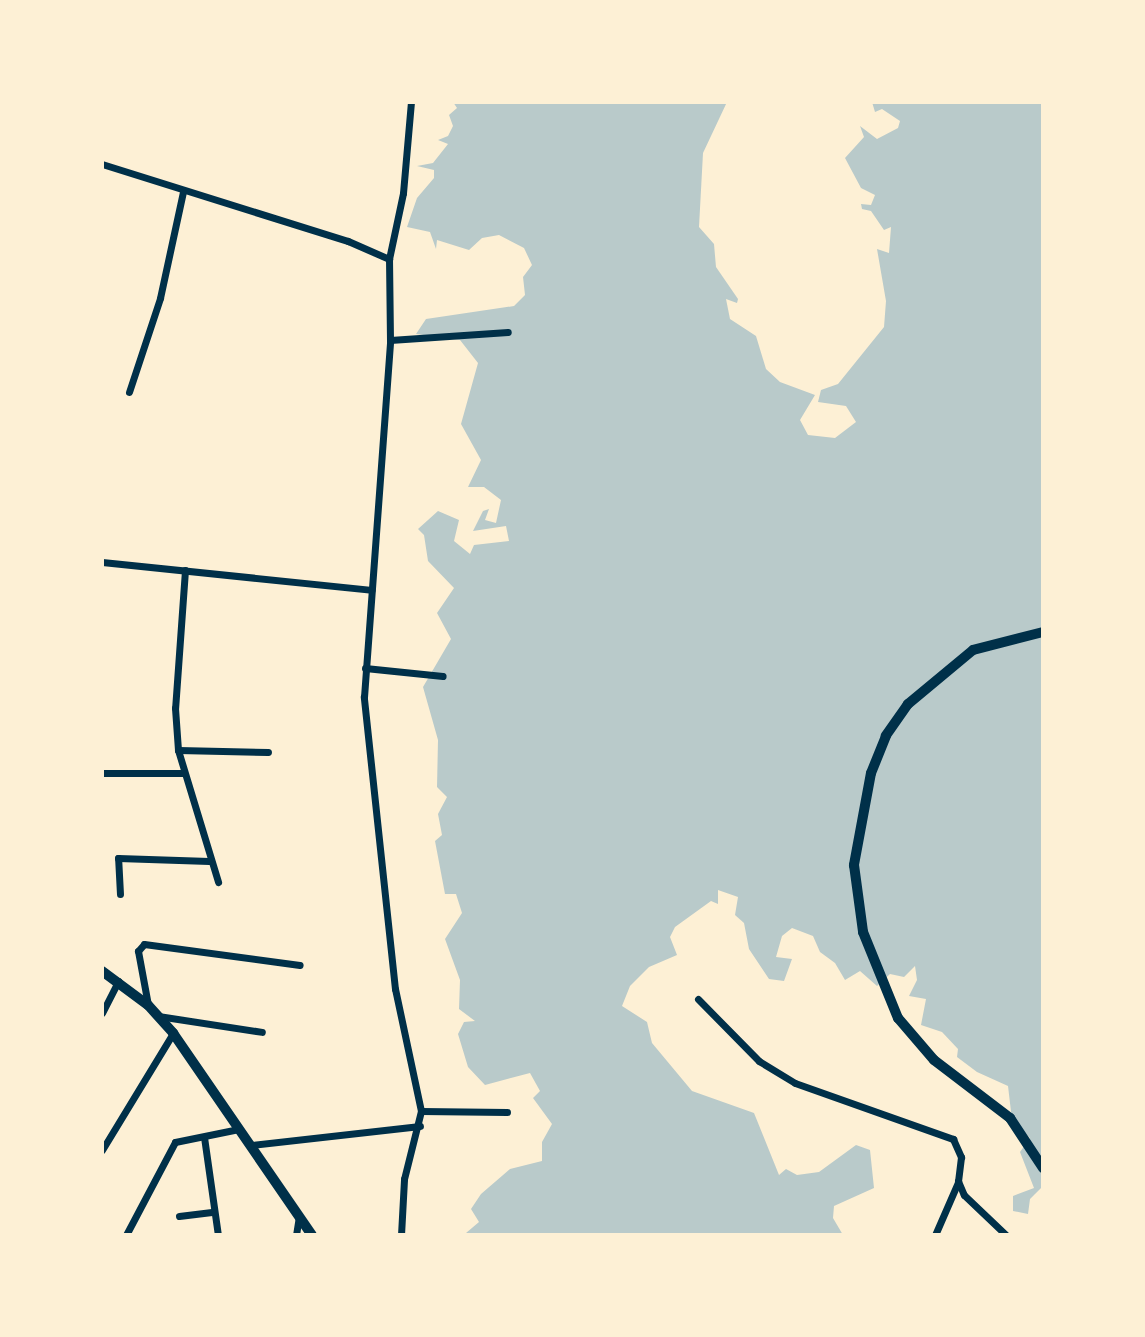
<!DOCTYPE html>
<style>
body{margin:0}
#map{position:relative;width:1145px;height:1337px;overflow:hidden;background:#fdf0d5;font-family:Mulish,sans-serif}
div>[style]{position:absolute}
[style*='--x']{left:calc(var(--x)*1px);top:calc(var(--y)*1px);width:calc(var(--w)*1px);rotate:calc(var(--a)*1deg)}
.green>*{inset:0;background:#b9caca}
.minor>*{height:7px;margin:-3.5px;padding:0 3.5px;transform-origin:3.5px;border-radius:3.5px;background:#003049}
.secondary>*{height:10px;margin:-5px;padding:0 5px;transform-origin:5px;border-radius:5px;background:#003049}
span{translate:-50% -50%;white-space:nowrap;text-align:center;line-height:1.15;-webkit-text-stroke:6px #fdf0d5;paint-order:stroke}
.frame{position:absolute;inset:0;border:104px solid #fdf0d5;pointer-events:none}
</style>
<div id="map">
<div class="green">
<div style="clip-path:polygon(453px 102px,727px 102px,703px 153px,699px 227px,714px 244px,716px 267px,738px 299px,737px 303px,726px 299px,730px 319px,756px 336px,766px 369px,780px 382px,815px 395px,800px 420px,808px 435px,835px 438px,856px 422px,846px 406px,818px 402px,821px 390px,838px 384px,884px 327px,886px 301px,877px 249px,889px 253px,891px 227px,884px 230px,871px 211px,862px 209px,861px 204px,871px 205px,875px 195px,861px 188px,845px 158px,864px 137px,860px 126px,877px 139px,898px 128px,900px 121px,882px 109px,875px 112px,872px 102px,1043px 102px,1043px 1186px,1030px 1199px,1028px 1214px,1013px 1211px,1013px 1196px,1034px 1188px,1020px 1152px,1030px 1138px,1012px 1120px,1008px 1086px,977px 1072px,957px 1057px,958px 1049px,942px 1032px,921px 1025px,926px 999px,909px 996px,917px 980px,915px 966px,904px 977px,890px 974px,877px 986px,860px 971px,845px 980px,835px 963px,820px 952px,813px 936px,792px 928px,782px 936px,776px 957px,792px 959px,784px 981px,769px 979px,749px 949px,744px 923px,735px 915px,738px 897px,718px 890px,718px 904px,711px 901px,675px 927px,670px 937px,677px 955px,649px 967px,630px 986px,622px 1006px,647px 1022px,652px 1043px,692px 1091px,754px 1113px,779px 1175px,786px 1169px,797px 1175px,819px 1172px,856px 1145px,870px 1150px,874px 1188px,834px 1206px,833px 1218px,843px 1235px,466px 1233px,479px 1222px,471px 1209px,481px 1194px,510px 1169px,542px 1161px,542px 1142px,552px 1124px,533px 1098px,540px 1091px,530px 1073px,485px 1085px,468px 1067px,458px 1034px,464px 1022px,475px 1021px,459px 1009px,460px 980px,445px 939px,462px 913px,456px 894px,445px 894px,435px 841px,442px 835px,438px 814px,447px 797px,437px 787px,438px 740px,423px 687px,451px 639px,437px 613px,454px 588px,428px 561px,424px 535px,418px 529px,438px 511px,459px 520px,454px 541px,470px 554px,474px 545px,509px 541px,506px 526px,473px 531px,483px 511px,489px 509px,485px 520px,496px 523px,501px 500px,484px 487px,468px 487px,481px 460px,461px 424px,478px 363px,460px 340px,416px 334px,426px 319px,514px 306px,525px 295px,523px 277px,532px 265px,524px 248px,499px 235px,482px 238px,469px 250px,437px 240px,436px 249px,430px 232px,407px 227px,417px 198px,434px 178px,434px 170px,417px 166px,433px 163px,448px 144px,438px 140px,448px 136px,453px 126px,449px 115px,457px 108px)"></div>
</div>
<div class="minor">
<div style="--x:102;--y:164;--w:258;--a:17.4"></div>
<div style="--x:348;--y:241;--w:45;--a:23.7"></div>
<div style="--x:390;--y:340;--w:118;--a:-3.9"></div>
<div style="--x:129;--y:392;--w:99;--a:-71.7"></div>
<div style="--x:160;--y:298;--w:108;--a:-77.8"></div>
<div style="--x:102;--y:562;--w:271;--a:5.9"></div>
<div style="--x:185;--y:570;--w:138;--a:94.1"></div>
<div style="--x:175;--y:708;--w:42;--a:85.9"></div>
<div style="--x:178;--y:750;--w:138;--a:73.1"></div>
<div style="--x:365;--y:668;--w:78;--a:5.9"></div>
<div style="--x:178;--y:750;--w:90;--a:1.3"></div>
<div style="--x:102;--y:773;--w:82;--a:0"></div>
<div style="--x:120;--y:894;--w:36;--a:-93"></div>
<div style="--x:118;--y:858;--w:91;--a:1.9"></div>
<div style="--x:698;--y:999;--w:87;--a:45.5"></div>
<div style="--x:759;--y:1061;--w:42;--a:31.4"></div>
<div style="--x:795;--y:1083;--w:168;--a:19.5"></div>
<div style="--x:953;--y:1139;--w:20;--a:66"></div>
<div style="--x:961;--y:1157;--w:24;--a:97"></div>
<div style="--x:958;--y:1181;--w:15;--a:67"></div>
<div style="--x:964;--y:1195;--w:58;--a:43.6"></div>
<div style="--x:148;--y:1005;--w:55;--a:-100.5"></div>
<div style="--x:138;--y:951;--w:9;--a:-49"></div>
<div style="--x:144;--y:944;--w:157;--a:7.7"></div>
<div style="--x:102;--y:1013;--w:36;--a:-63"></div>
<div style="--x:158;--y:1016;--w:105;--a:8.7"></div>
<div style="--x:421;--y:1111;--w:86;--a:0.7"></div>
<div style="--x:204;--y:1137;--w:99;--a:81.9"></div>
<div style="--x:251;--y:1145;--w:170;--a:-6.4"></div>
<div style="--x:102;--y:1150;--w:137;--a:-58.7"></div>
<div style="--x:179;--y:1216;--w:33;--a:-7"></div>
<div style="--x:126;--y:1235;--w:105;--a:-62.2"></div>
<div style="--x:175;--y:1142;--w:65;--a:-11.5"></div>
<div style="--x:296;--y:1235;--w:18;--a:-81"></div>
<div style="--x:401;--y:1235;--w:56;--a:-86.9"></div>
<div style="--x:404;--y:1179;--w:70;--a:-76"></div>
<div style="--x:421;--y:1111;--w:125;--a:-102"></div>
<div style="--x:395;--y:989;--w:294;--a:-96.1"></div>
<div style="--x:364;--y:697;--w:358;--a:-85.8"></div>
<div style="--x:390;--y:340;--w:81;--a:-90.7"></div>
<div style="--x:389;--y:259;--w:67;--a:-78"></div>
<div style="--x:403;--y:193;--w:91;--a:-85"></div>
<div style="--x:935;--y:1235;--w:58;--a:-66.5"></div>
</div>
<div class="secondary">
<div style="--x:1043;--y:632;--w:72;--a:165.6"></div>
<div style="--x:973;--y:650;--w:85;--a:140.3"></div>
<div style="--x:908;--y:704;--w:39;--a:125"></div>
<div style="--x:886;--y:736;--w:40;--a:112"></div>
<div style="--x:871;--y:773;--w:94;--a:100.5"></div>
<div style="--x:854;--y:865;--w:68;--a:82.3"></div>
<div style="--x:863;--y:932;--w:93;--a:67.9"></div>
<div style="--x:898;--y:1018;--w:55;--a:49.4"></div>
<div style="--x:934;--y:1060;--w:96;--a:37.3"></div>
<div style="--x:1010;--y:1118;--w:60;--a:56.6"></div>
<div style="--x:102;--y:971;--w:57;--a:36.5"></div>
<div style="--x:148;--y:1005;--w:38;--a:48"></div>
<div style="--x:173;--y:1033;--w:245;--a:55.5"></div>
</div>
<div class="frame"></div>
</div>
